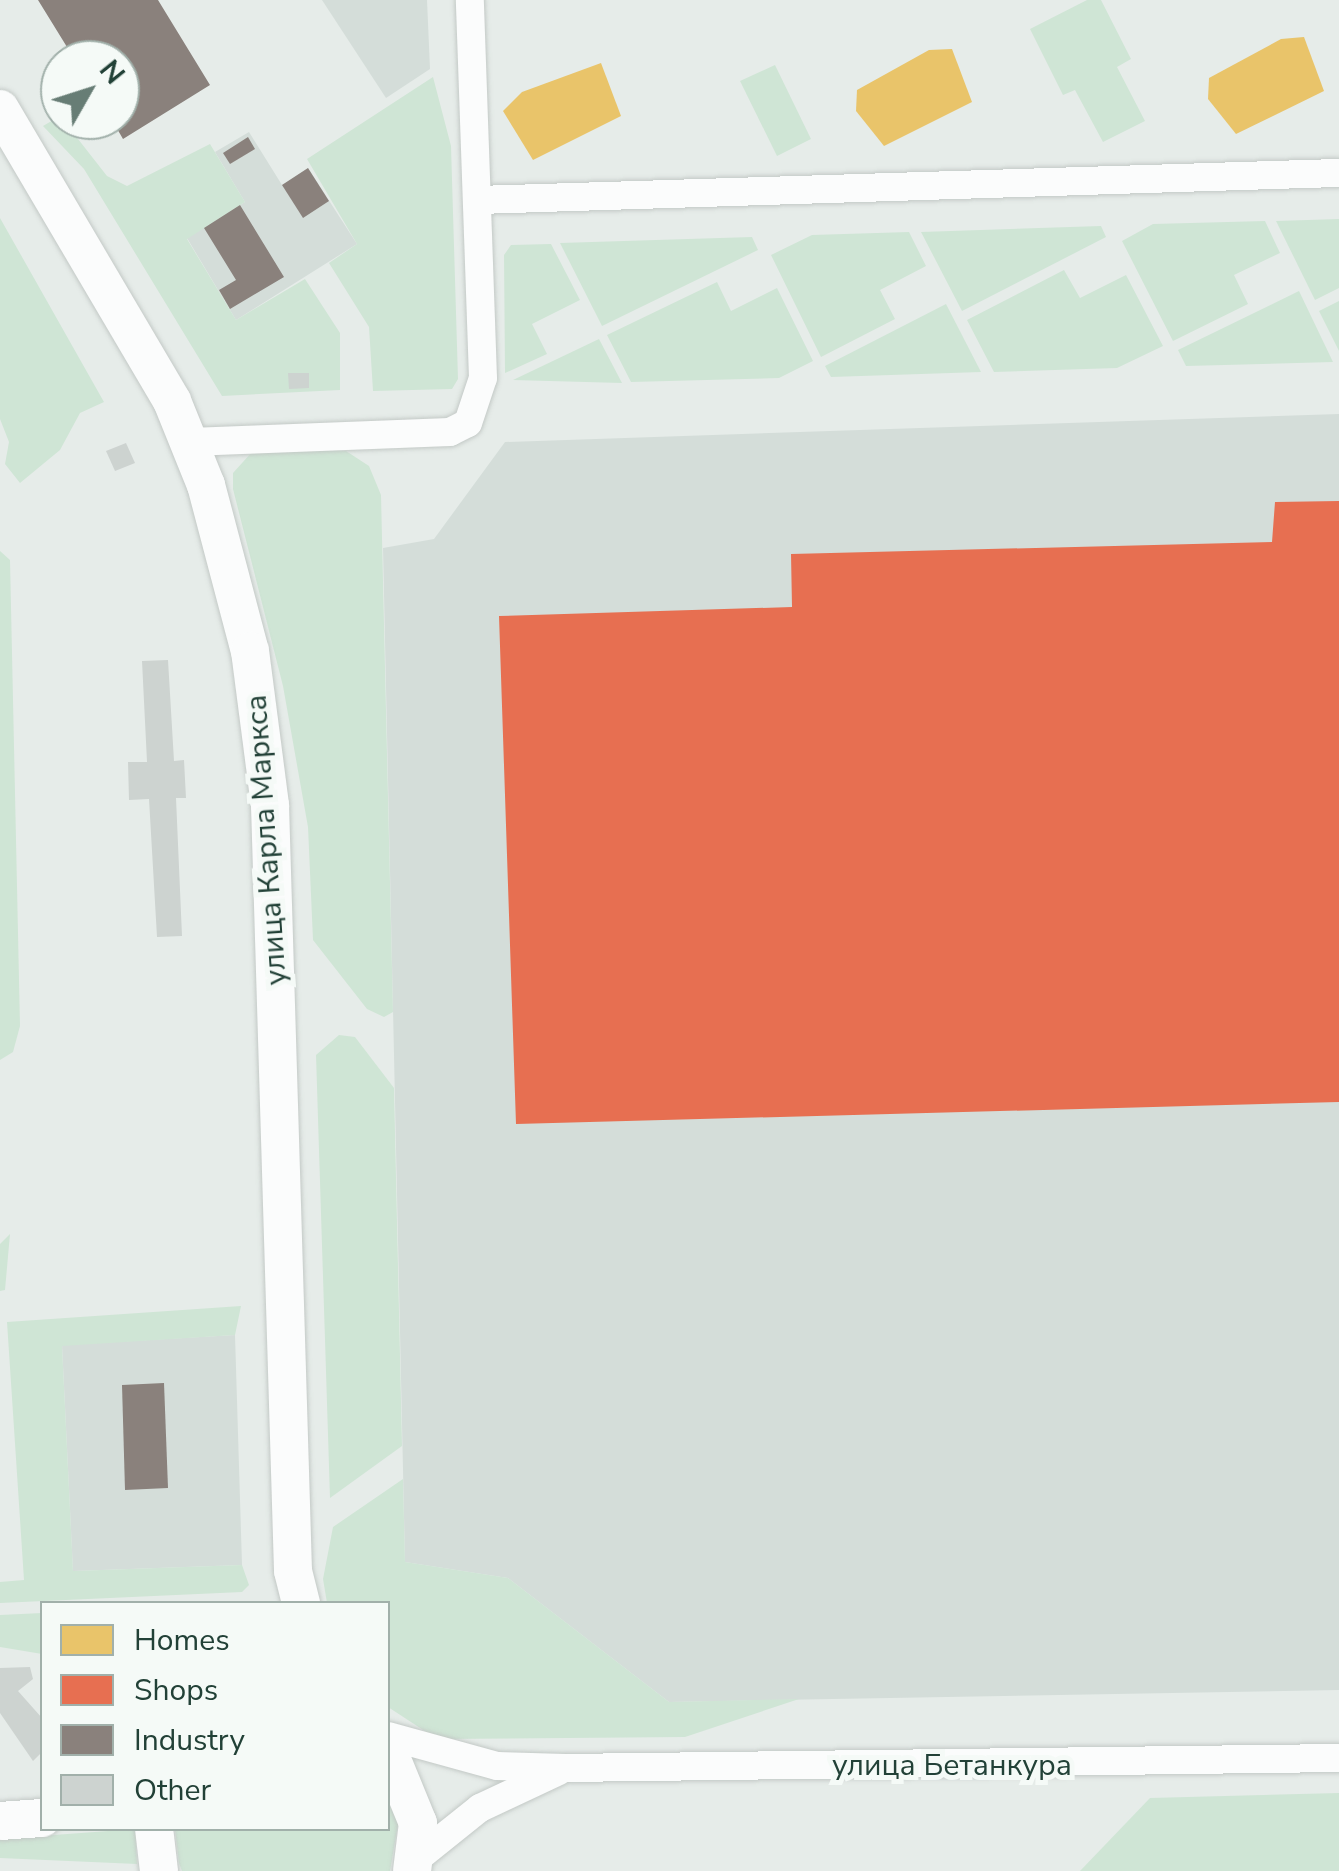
<!DOCTYPE html>
<meta charset="utf-8">
<style>
body{margin:0}
#map{position:relative;width:1339px;height:1871px;overflow:hidden;background:#e6ece9;font-family:"Nunito Sans",sans-serif}
div>[style]{position:absolute}
[style*='--x']{left:calc(var(--x)*1px);top:calc(var(--y)*1px);width:calc(var(--w)*1px);rotate:calc(var(--a)*1deg)}
.built>*{inset:0;background:#d4ddd9}
.green>*{inset:0;background:#cfe5d5}
.homes>*{inset:0;background:#e9c46a}
.shops>*{inset:0;background:#e76f51}
.industry>*{inset:0;background:#8a817c}
.building>*{inset:0;background:#cdd3d0}
.roads{filter:drop-shadow(0 0 2px #c3c9c6) drop-shadow(0 0 2px #c3c9c6)}
.street>*{height:28px;margin:-14px;padding:0 14px;transform-origin:14px;border-radius:14px;background:#fbfcfc}
.secondary>*{height:38px;margin:-19px;padding:0 19px;transform-origin:19px;border-radius:19px;background:#fbfcfc}
span{translate:-50% -50%;white-space:nowrap;text-align:center;line-height:1.15;-webkit-text-stroke:10px #f5faf7;paint-order:stroke}
.street-label{font-size:30px;color:#224137}
.legend{position:absolute;left:40px;top:1601px;width:350px;height:230px;box-sizing:border-box;background:#f5faf7;border:2px solid #a1b0aa;margin:0;padding:12px 18px;list-style:none;font-size:30px;color:#224137}
.legend li{display:flex;align-items:center;gap:20px;height:50px}
.legend b{width:50px;border:2px solid #a1b0aa}
.north{position:absolute;left:40px;top:40px;width:100px;height:100px;box-sizing:border-box;background:#f5faf7;border:2px solid #a1b0aa;border-radius:50%;rotate:51deg;font-size:28px;font-weight:700;line-height:40px;text-align:center;color:#224137}
.north::after{content:'';display:block;margin:auto;width:35px;height:45px;background:#677d75;clip-path:polygon(50% 0,100% 100%,50% 72%,0 100%)}
</style>
<div id="map">
<div class="built">
<div style="clip-path:polygon(322px 0,427px 0,430px 69px,386px 98px)"></div>
<div style="clip-path:polygon(249px 132px,282px 185px,308px 168px,357px 244px,236px 320px,187px 238px,245px 202px,215px 152px)"></div>
<div style="clip-path:polygon(1339px 414px,1339px 1690px,669px 1702px,508px 1578px,405px 1562px,383px 548px,434px 539px,505px 442px)"></div>
<div style="clip-path:polygon(235px 1335px,242px 1565px,73px 1571px,62px 1345px)"></div>
</div>
<div class="green">
<div style="clip-path:polygon(1087px 0,1101px 0,1131px 59px,1117px 67px,1145px 121px,1103px 142px,1075px 90px,1063px 95px,1030px 29px)"></div>
<div style="clip-path:polygon(775px 65px,811px 139px,777px 156px,740px 81px)"></div>
<div style="clip-path:polygon(433px 77px,451px 146px,458px 379px,452px 389px,373px 391px,369px 327px,329px 263px,357px 244px,307px 159px)"></div>
<div style="clip-path:polygon(60px 116px,107px 176px,127px 186px,210px 144px,245px 202px,187px 239px,236px 320px,305px 279px,340px 333px,340px 390px,222px 396px,84px 169px,43px 126px)"></div>
<div style="clip-path:polygon(0 218px,104px 402px,80px 413px,60px 450px,20px 483px,5px 464px,9px 442px,0 419px)"></div>
<div style="clip-path:polygon(1339px 219px,1339px 288px,1315px 300px,1276px 221px)"></div>
<div style="clip-path:polygon(1265px 221px,1280px 253px,1234px 275px,1248px 304px,1173px 341px,1122px 241px,1153px 224px)"></div>
<div style="clip-path:polygon(1101px 226px,1106px 237px,962px 311px,921px 232px)"></div>
<div style="clip-path:polygon(909px 232px,926px 266px,880px 290px,895px 319px,821px 357px,771px 255px,812px 235px)"></div>
<div style="clip-path:polygon(752px 237px,758px 250px,602px 326px,560px 243px)"></div>
<div style="clip-path:polygon(551px 244px,580px 300px,532px 324px,547px 354px,505px 373px,504px 255px,511px 245px)"></div>
<div style="clip-path:polygon(1064px 270px,1080px 298px,1126px 275px,1163px 346px,1117px 368px,994px 372px,967px 320px)"></div>
<div style="clip-path:polygon(717px 282px,731px 311px,777px 288px,813px 361px,779px 378px,631px 382px,607px 335px)"></div>
<div style="clip-path:polygon(1299px 291px,1333px 362px,1186px 366px,1178px 350px)"></div>
<div style="clip-path:polygon(1339px 301px,1339px 351px,1319px 311px)"></div>
<div style="clip-path:polygon(946px 304px,981px 372px,831px 377px,825px 366px)"></div>
<div style="clip-path:polygon(599px 339px,622px 383px,513px 380px)"></div>
<div style="clip-path:polygon(316px 447px,346px 451px,369px 466px,381px 495px,393px 1012px,384px 1017px,367px 1009px,313px 940px,308px 827px,283px 686px,233px 489px,233px 473px,252px 452px)"></div>
<div style="clip-path:polygon(0 551px,10px 560px,20px 1026px,13px 1052px,0 1060px)"></div>
<div style="clip-path:polygon(339px 1035px,355px 1037px,394px 1088px,402px 1446px,330px 1498px,316px 1055px)"></div>
<div style="clip-path:polygon(10px 1234px,5px 1290px,0 1291px,0 1244px)"></div>
<div style="clip-path:polygon(241px 1306px,235px 1335px,62px 1346px,73px 1571px,242px 1565px,249px 1585px,242px 1592px,0 1603px,0 1582px,24px 1580px,7px 1322px)"></div>
<div style="clip-path:polygon(403px 1479px,405px 1562px,508px 1578px,669px 1702px,799px 1699px,685px 1737px,437px 1739px,388px 1707px,388px 1604px,327px 1603px,323px 1579px,333px 1527px)"></div>
<div style="clip-path:polygon(42px 1613px,42px 1654px,0 1647px,0 1615px)"></div>
<div style="clip-path:polygon(388px 1787px,398px 1824px,390px 1871px,182px 1871px,179px 1863px,175px 1829px,388px 1828px)"></div>
<div style="clip-path:polygon(1339px 1793px,1339px 1871px,1080px 1871px,1150px 1798px)"></div>
<div style="clip-path:polygon(135px 1829px,137px 1864px,0 1858px,0 1839px)"></div>
</div>
<div class="homes">
<div style="clip-path:polygon(1304px 37px,1324px 91px,1236px 134px,1208px 99px,1209px 78px,1281px 39px)"></div>
<div style="clip-path:polygon(952px 49px,972px 102px,884px 146px,856px 111px,857px 90px,929px 50px)"></div>
<div style="clip-path:polygon(601px 63px,621px 116px,533px 160px,503px 111px,522px 92px)"></div>
</div>
<div class="shops">
<div style="clip-path:polygon(1339px 501px,1339px 1102px,516px 1124px,499px 616px,792px 607px,791px 554px,1272px 542px,1275px 502px)"></div>
</div>
<div class="industry">
<div style="clip-path:polygon(38px 0,158px 0,210px 85px,123px 139px,112px 120px,120px 120px,120px 60px,75px 60px)"></div>
<div style="clip-path:polygon(248px 137px,255px 149px,230px 164px,223px 153px)"></div>
<div style="clip-path:polygon(308px 168px,329px 201px,303px 218px,282px 185px)"></div>
<div style="clip-path:polygon(240px 205px,284px 277px,230px 309px,219px 290px,236px 280px,204px 228px)"></div>
<div style="clip-path:polygon(164px 1383px,168px 1488px,125px 1490px,122px 1385px)"></div>
</div>
<div class="building">
<div style="clip-path:polygon(288px 373px,309px 373px,309px 388px,289px 389px)"></div>
<div style="clip-path:polygon(126px 443px,135px 463px,115px 471px,106px 451px)"></div>
<div style="clip-path:polygon(168px 660px,174px 761px,184px 760px,186px 798px,176px 798px,182px 936px,157px 937px,149px 799px,129px 800px,128px 762px,147px 762px,142px 661px)"></div>
<div style="clip-path:polygon(30px 1667px,33px 1679px,18px 1691px,42px 1718px,42px 1752px,33px 1761px,0 1713px,0 1668px)"></div>
</div>
<div class="roads">
<div class="street">
<div style="--x:478;--y:200;--w:861;--a:-1.8"></div>
<div style="--x:190;--y:442;--w:260;--a:-2.2"></div>
<div style="--x:450;--y:432;--w:20;--a:-27"></div>
<div style="--x:468;--y:423;--w:47;--a:-71.6"></div>
<div style="--x:483;--y:378;--w:378;--a:-92"></div>
<div style="--x:388;--y:1736;--w:113;--a:15.4"></div>
<div style="--x:497;--y:1766;--w:68;--a:1.7"></div>
<div style="--x:565;--y:1768;--w:774;--a:-0.74"></div>
<div style="--x:415;--y:1860;--w:83;--a:-38.7"></div>
<div style="--x:480;--y:1808;--w:87;--a:-25.1"></div>
</div>
<div class="secondary">
<div style="--x:0;--y:109;--w:339;--a:59.5"></div>
<div style="--x:172;--y:401;--w:91;--a:68"></div>
<div style="--x:206;--y:485;--w:172;--a:75.2"></div>
<div style="--x:250;--y:651;--w:155;--a:82.6"></div>
<div style="--x:270;--y:805;--w:766;--a:88.28"></div>
<div style="--x:293;--y:1571;--w:34;--a:76"></div>
<div style="--x:388;--y:1750;--w:79;--a:67.7"></div>
<div style="--x:418;--y:1823;--w:48;--a:97.1"></div>
<div style="--x:0;--y:1821;--w:42;--a:-4.1"></div>
<div style="--x:154;--y:1828;--w:43;--a:83.4"></div>
</div>
</div>
<div class="street-label">
<span style="left:267px;top:840px;rotate:-94deg">улица Карла Маркса</span>
<span style="left:952px;top:1766px">улица Бетанкура</span>
</div>
<ul class="legend">
<li><b style="height:28px;background:#e9c46a"></b>Homes</li>
<li><b style="height:28px;background:#e76f51"></b>Shops</li>
<li><b style="height:28px;background:#8a817c"></b>Industry</li>
<li><b style="height:28px;background:#cdd3d0"></b>Other</li>
</ul>
<div class="north">N</div>
</div>
